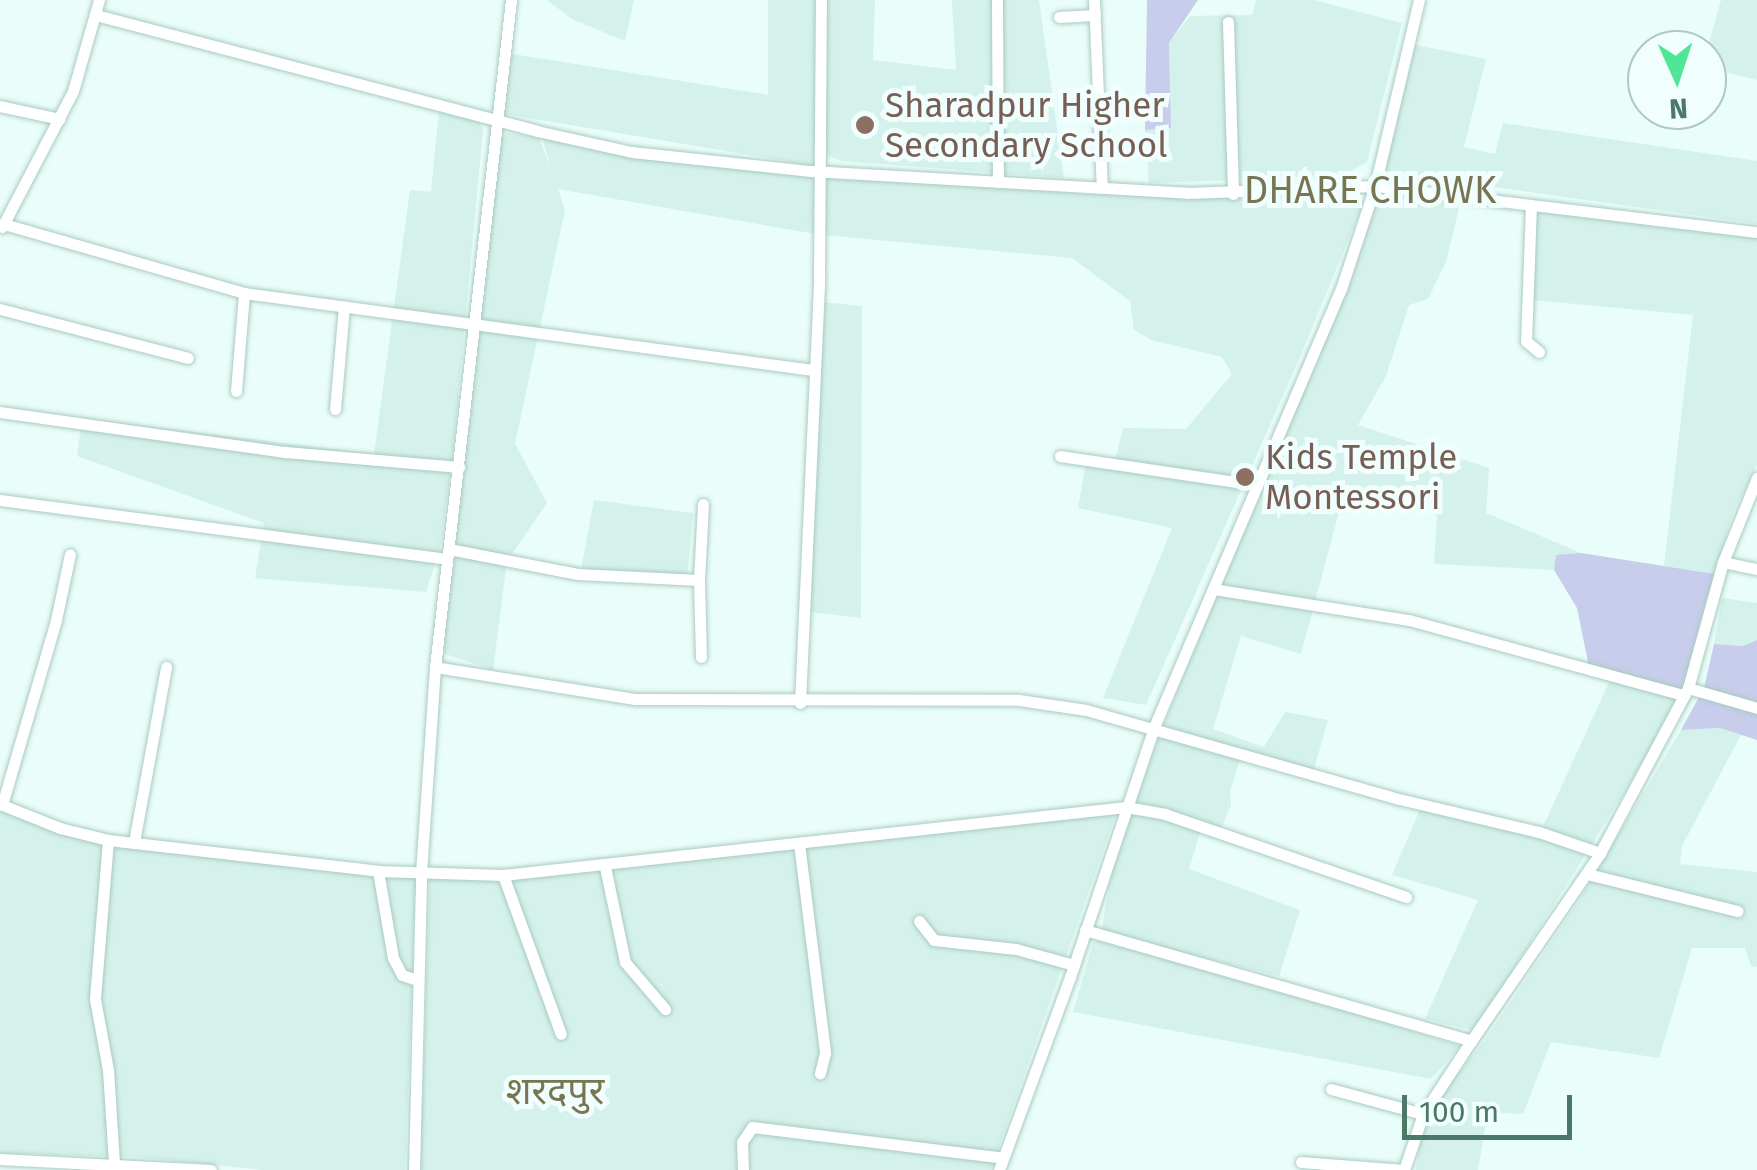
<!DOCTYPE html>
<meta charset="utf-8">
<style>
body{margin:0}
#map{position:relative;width:1757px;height:1170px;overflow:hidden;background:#e9fdfa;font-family:"Fira Sans","Noto Sans Devanagari",sans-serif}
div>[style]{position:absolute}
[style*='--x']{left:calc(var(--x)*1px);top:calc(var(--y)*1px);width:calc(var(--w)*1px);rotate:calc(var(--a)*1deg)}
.residential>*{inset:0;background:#d5f1ec}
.green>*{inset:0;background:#c7cdeb}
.roads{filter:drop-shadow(0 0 2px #a9cbc0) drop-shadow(0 0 2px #a9cbc0)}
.minor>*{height:11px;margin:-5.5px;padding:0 5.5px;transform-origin:5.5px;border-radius:5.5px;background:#fff}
.dots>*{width:28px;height:28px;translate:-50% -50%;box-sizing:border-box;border:5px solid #f0fffd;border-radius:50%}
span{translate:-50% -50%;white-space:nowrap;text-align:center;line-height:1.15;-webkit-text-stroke:10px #f0fffd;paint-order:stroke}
.education-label{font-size:35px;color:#785e54}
.left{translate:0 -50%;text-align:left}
.neighbourhood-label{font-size:38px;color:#787552}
.north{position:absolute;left:1627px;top:30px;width:100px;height:100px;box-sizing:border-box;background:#f0fffd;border:2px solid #aec9c1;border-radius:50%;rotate:177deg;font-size:28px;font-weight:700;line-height:40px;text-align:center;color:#4c7867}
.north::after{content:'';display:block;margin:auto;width:35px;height:45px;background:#4fe697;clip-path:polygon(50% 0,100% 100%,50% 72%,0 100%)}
.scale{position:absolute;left:1402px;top:1095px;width:170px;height:45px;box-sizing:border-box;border:5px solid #4c7867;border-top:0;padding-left:12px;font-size:30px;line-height:35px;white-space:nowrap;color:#4c7867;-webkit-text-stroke:8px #f0fffd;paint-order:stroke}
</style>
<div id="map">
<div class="residential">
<div style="clip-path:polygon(547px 0,634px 0,625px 41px,572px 19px)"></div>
<div style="clip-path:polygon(768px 0,817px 0,814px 166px,499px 113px,507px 53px,768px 95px)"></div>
<div style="clip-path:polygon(826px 0,875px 0,873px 60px,956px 70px,952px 0,1039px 0,1064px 178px,842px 161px,826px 155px)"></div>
<div style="clip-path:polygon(1256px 0,1314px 0,1402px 23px,1367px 162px,1346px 174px,1323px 177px,1149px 183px,1145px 130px,1171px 128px,1169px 43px,1190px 16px,1252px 15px)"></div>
<div style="clip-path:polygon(1721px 0,1757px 0,1757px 80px,1707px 68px,1707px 50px)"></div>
<div style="clip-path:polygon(1411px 44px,1486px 59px,1464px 147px,1495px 154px,1503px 123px,1757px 161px,1757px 224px,1388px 172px,1384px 165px)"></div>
<div style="clip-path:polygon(439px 110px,479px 121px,483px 130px,453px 451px,440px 548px,426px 592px,255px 578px,264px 523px,77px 456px,82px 418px,374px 454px,410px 190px,431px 192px)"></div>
<div style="clip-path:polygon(506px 133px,539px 137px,551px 169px,542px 137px,816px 173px,821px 235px,558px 189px,565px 210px,515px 444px,547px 503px,507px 561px,493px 670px,442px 653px,500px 141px)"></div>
<div style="clip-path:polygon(822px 175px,1088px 194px,1240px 199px,1336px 191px,1360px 196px,1364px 202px,1300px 357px,1146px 705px,1103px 698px,1172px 528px,1078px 508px,1087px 456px,1115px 460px,1123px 428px,1186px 429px,1232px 374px,1222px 357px,1151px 340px,1134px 330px,1130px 301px,1072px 258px,823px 235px)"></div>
<div style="clip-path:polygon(1400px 189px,1461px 200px,1446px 262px,1428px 299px,1409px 305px,1386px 376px,1358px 425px,1489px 468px,1486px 513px,1581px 553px,1556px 556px,1554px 570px,1434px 564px,1437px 515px,1343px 497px,1301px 654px,1241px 636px,1213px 729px,1264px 747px,1285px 712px,1328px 720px,1311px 780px,1240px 759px,1230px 792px,1231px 806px,1219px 832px,1201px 830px,1189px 869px,1300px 910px,1279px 976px,1101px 933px,1113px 864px,1138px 790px,1373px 205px,1380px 193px)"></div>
<div style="clip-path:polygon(1528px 207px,1757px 236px,1757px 465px,1734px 510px,1715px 574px,1664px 566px,1693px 315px,1522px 299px)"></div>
<div style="clip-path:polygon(821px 302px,862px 306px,861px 618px,802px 611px)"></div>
<div style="clip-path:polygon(594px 500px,693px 513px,687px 579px,581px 570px)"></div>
<div style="clip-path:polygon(1722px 598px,1757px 603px,1757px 640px,1743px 646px,1714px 644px)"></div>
<div style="clip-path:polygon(1611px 678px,1681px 702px,1481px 1021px,1471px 1030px,1425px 1019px,1478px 900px,1392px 875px,1422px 805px,1541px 831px)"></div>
<div style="clip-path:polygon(1720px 728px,1741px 735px,1682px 846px,1680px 864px,1757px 872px,1757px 967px,1751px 966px,1745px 948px,1692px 948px,1659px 1058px,1551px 1042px,1523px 1114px,1488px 1112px,1478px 1170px,1416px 1170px,1421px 1137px,1434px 1103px,1487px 1037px,1578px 902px,1681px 730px)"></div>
<div style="clip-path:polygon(0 804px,60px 829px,416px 877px,405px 1170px,263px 1170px,136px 1157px,0 1153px)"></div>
<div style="clip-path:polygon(1116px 814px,991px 1170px,420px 1170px,430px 875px,497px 877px)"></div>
<div style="clip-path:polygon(1098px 941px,1275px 988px,1460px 1046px,1431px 1079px,1073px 1012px,1093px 943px)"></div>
</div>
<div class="green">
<div style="clip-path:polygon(1147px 0,1198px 0,1169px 43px,1171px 128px,1145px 130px)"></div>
<div style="clip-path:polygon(1581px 553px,1715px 574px,1681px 702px,1590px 672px,1577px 608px,1554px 570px,1556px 555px)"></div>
<div style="clip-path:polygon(1757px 640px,1757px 740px,1720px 728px,1681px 730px,1704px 688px,1714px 644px,1743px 646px)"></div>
</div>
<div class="roads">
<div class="minor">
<div style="--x:997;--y:0;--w:182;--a:89.7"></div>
<div style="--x:1094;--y:0;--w:188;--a:87.6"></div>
<div style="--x:96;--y:15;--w:456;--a:14.7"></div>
<div style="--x:537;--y:131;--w:97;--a:12.5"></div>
<div style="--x:632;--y:152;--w:180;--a:6.1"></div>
<div style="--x:811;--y:171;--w:377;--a:3.3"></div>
<div style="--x:1187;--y:193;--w:188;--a:-2.1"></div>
<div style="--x:1375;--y:186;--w:385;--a:6.9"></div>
<div style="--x:1059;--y:17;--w:36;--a:-3"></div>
<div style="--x:1228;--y:22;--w:172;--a:88.3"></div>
<div style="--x:0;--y:106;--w:61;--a:12.2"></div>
<div style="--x:1531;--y:205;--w:136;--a:92.1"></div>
<div style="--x:1526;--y:341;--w:17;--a:40"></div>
<div style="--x:4;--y:224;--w:250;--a:16"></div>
<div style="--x:244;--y:293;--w:574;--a:7.71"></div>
<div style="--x:2;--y:227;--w:153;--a:-62.4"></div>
<div style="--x:73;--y:91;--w:95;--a:-74.1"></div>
<div style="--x:0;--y:309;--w:194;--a:14.6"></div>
<div style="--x:236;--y:391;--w:98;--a:-85.3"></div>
<div style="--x:335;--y:409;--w:103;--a:-85"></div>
<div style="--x:0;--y:412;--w:288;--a:8"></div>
<div style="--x:285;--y:452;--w:175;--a:4.9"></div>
<div style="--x:1060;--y:456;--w:199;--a:8.4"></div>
<div style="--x:0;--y:500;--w:451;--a:7.5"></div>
<div style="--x:449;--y:549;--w:131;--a:11"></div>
<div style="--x:578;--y:574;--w:121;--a:2.8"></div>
<div style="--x:1723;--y:562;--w:35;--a:12"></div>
<div style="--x:1213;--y:589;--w:198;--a:9"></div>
<div style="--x:1409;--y:620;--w:285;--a:15.3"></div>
<div style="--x:701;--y:657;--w:77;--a:-91.5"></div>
<div style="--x:699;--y:580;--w:76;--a:-87"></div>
<div style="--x:435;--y:667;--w:203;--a:9.1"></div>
<div style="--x:635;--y:699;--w:384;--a:0.1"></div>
<div style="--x:1019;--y:700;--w:68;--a:8.5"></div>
<div style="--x:1086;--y:710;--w:325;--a:15.9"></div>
<div style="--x:1399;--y:799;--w:144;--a:13.3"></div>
<div style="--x:1539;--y:832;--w:65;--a:19"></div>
<div style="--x:1688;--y:688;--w:72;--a:16.2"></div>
<div style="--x:800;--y:703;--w:426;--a:-87.4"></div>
<div style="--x:819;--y:277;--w:277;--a:-89.6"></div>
<div style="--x:0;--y:804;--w:65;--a:21.8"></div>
<div style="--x:60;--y:828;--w:49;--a:14"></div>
<div style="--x:108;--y:840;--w:272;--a:6.5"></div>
<div style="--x:378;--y:871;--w:125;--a:1.8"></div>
<div style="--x:503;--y:875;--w:627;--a:-6.23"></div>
<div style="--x:1126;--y:807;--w:40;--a:10"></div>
<div style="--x:1165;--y:814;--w:255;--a:19"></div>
<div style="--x:2;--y:805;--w:193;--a:-73.7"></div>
<div style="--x:56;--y:620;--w:67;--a:-78"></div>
<div style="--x:108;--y:840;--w:160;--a:94.7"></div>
<div style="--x:95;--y:999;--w:72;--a:79.6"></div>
<div style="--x:108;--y:1070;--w:92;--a:86.3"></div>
<div style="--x:134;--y:842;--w:178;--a:-79.6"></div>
<div style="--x:799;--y:843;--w:212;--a:82.9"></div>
<div style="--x:825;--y:1053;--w:21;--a:104"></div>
<div style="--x:605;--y:867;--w:97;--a:78.1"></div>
<div style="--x:625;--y:962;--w:62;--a:49.6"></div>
<div style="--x:378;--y:871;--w:88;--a:80.2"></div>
<div style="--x:393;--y:958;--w:19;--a:62"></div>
<div style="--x:402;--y:975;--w:16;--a:18"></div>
<div style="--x:1587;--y:874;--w:155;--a:13.8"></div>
<div style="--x:503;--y:875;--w:169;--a:70"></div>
<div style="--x:919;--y:921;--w:24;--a:52"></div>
<div style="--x:934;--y:940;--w:82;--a:6.3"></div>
<div style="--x:1016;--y:949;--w:60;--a:15.4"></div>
<div style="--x:1085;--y:930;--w:402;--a:16"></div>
<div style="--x:1471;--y:1041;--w:87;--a:123.3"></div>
<div style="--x:1423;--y:1114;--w:59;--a:108.7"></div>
<div style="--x:1471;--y:1041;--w:228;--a:-55.5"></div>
<div style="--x:1600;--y:853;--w:187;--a:-61.9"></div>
<div style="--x:1688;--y:688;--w:131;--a:-74.5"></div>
<div style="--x:1723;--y:562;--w:91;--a:-68"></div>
<div style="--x:1331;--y:1089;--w:95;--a:15.2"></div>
<div style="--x:0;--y:1159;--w:211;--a:3"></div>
<div style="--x:1301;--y:1162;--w:103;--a:4.4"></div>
<div style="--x:414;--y:1170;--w:297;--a:-88.6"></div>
<div style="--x:421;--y:873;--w:206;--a:-86.1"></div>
<div style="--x:435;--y:667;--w:671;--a:-83.5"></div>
<div style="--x:743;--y:1170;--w:28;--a:-92"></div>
<div style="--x:742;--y:1142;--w:18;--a:-56"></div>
<div style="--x:752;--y:1127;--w:253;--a:7"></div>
<div style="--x:999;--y:1170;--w:206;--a:-69.8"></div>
<div style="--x:1070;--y:977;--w:264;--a:-71.4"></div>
<div style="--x:1154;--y:727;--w:476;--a:-66.9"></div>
<div style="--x:1341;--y:289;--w:108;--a:-71.7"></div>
<div style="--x:1375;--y:186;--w:191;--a:-76.7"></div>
</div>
</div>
<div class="dots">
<div style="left:865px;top:125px;background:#8d6e63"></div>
<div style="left:1245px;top:477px;background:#8d6e63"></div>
</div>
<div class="education-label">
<span class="left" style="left:885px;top:125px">Sharadpur Higher<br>Secondary School</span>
<span class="left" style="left:1265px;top:477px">Kids Temple<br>Montessori</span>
</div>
<div class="neighbourhood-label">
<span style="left:1370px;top:191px">DHARE CHOWK</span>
<span style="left:555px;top:1092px">शरदपुर</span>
</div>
<div class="north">N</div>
<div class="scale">100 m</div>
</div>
